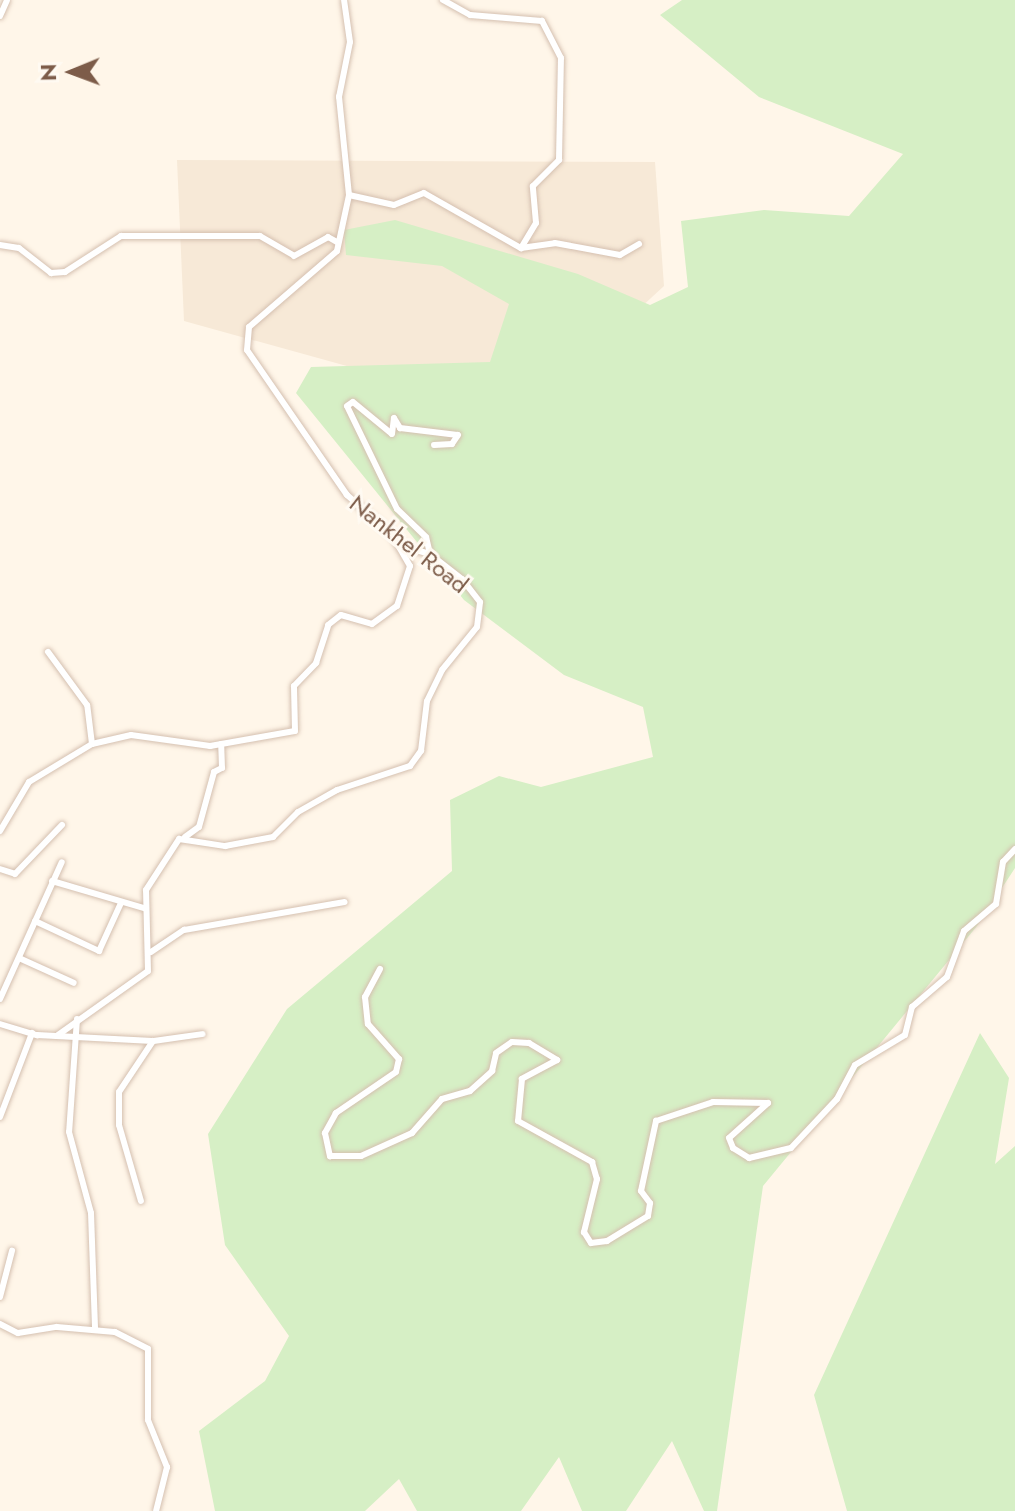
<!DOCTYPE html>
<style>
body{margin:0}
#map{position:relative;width:1015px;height:1511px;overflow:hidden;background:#fff6e9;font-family:Jost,sans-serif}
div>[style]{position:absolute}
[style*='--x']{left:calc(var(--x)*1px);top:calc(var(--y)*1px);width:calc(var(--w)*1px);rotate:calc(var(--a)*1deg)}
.residential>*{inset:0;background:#f7e9d7}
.green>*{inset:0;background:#d6efc5}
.roads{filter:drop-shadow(0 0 2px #d5c0b0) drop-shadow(0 0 2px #d5c0b0)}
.street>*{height:6px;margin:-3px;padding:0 3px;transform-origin:3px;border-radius:3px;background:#fff}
span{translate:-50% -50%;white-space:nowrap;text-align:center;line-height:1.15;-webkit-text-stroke:6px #fffaf2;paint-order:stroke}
.street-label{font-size:24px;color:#7d5c49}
.north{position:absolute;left:32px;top:32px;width:80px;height:80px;-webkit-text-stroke:6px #fffaf2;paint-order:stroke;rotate:269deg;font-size:22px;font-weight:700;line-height:32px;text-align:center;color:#7d5c49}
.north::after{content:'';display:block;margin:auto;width:28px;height:36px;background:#7d5c49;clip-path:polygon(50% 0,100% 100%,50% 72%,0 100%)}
</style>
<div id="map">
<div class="residential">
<div style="clip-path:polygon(177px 160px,655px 162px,664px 286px,524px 415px,184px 321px)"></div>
</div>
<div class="green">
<div style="clip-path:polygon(682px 0,1015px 0,1015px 868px,977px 926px,763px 1186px,717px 1511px,704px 1511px,672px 1441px,626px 1511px,582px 1511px,559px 1457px,521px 1511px,417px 1511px,399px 1479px,365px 1511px,215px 1511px,199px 1431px,265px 1381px,289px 1336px,225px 1245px,208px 1134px,287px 1009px,452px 871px,450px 800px,499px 776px,541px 787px,653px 757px,643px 707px,564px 675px,464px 600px,296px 393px,311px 367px,490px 362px,509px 304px,442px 266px,346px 255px,344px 230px,395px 220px,578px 274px,650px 305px,688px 287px,681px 221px,764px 210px,849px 216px,903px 154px,759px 97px,660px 15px)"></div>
<div style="clip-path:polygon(980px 1033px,1009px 1078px,995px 1164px,1015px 1146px,1015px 1511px,847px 1511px,814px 1395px)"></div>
</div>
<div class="roads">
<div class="street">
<div style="--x:0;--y:16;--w:17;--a:-66"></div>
<div style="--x:349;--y:195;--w:46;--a:12.5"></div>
<div style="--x:394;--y:205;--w:32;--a:-22"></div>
<div style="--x:424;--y:193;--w:112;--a:29.6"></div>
<div style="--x:521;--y:248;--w:29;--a:-59"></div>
<div style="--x:536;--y:223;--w:37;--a:-95"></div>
<div style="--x:533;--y:186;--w:37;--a:-45"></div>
<div style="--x:559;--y:160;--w:102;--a:-88.9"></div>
<div style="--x:561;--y:58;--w:42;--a:-117.2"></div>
<div style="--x:542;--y:21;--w:72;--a:-175.2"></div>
<div style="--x:470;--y:15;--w:31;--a:-151"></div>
<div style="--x:0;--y:245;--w:19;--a:9"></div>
<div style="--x:19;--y:248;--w:41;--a:38"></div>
<div style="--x:51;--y:273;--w:14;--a:-4"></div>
<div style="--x:65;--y:272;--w:67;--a:-32.7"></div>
<div style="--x:121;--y:236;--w:139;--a:0"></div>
<div style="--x:260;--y:236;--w:39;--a:30"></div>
<div style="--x:294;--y:256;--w:39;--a:-29"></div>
<div style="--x:328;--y:237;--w:10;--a:29"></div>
<div style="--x:521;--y:248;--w:34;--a:-8"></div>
<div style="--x:555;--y:243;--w:66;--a:10.5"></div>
<div style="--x:620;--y:255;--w:22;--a:-30"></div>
<div style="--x:430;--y:554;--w:17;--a:-103"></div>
<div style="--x:426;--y:537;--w:40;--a:-136"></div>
<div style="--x:397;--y:509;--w:114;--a:-115.9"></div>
<div style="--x:347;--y:406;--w:7;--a:-34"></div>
<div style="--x:353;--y:402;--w:50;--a:39.4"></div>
<div style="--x:392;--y:434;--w:16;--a:-83"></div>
<div style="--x:394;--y:418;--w:12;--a:59"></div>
<div style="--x:400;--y:428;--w:58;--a:6.9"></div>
<div style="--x:458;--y:435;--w:11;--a:124"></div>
<div style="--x:452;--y:444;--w:18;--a:177"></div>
<div style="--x:92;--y:744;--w:40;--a:-13"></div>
<div style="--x:131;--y:735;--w:80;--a:7.9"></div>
<div style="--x:210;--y:746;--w:86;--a:-10"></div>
<div style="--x:295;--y:731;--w:45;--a:-91.3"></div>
<div style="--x:294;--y:686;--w:32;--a:-46"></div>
<div style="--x:316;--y:663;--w:40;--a:-72"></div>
<div style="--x:328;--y:625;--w:16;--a:-38"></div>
<div style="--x:341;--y:615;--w:32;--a:16"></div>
<div style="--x:372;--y:624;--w:31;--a:-36"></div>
<div style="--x:397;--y:606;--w:42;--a:-72"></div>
<div style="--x:410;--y:566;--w:38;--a:-120"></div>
<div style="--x:0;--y:831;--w:57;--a:-59.4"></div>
<div style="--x:29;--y:782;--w:74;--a:-31.1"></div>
<div style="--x:92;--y:744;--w:39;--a:-97"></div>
<div style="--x:87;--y:705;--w:66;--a:-126.3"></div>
<div style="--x:185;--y:837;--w:17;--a:-36"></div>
<div style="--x:199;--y:827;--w:57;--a:-74.7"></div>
<div style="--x:214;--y:772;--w:9;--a:-27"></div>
<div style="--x:222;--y:768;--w:24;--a:-92"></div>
<div style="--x:0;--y:869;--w:16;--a:18"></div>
<div style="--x:15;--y:874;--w:68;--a:-46.2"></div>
<div style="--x:52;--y:881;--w:96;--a:16.4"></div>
<div style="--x:35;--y:921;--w:71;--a:25.1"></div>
<div style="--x:99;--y:951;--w:53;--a:-65.4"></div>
<div style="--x:151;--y:952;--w:40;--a:-34"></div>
<div style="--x:184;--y:930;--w:163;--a:-9.9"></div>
<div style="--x:19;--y:958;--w:60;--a:24.4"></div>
<div style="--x:380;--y:969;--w:32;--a:118"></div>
<div style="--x:365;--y:997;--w:27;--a:84"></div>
<div style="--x:368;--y:1024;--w:47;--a:48.5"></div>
<div style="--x:399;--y:1059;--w:13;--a:103"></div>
<div style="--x:396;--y:1072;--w:73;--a:145.7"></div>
<div style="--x:336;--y:1113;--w:23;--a:119"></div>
<div style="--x:325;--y:1133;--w:24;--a:78"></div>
<div style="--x:330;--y:1156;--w:31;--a:0"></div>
<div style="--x:361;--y:1156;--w:56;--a:-24.3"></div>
<div style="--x:412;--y:1133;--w:45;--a:-48.6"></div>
<div style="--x:442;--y:1099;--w:29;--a:-16"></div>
<div style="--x:470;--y:1091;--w:30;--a:-42"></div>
<div style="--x:492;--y:1071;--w:18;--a:-77"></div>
<div style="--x:496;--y:1053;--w:19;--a:-35"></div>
<div style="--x:512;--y:1042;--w:17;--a:3"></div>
<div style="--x:529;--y:1043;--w:33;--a:31"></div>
<div style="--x:557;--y:1060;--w:40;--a:152"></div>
<div style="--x:522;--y:1079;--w:42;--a:95.4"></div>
<div style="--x:518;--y:1121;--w:85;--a:29"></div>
<div style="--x:592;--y:1162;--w:18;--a:74"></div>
<div style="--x:597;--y:1179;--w:55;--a:103.8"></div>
<div style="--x:584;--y:1232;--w:13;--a:58"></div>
<div style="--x:591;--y:1243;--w:16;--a:-7"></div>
<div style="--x:607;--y:1241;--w:48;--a:-31.4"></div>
<div style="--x:648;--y:1216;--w:13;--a:-81"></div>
<div style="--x:650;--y:1203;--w:15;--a:-127"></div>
<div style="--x:641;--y:1191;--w:72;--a:-77.9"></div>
<div style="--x:656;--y:1121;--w:60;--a:-18.4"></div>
<div style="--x:713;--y:1102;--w:55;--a:1"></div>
<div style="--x:768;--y:1103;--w:52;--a:138.1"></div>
<div style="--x:729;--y:1138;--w:11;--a:68"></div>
<div style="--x:733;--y:1148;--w:19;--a:32"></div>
<div style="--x:749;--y:1158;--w:43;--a:-13.4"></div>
<div style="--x:791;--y:1148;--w:67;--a:-46.8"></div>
<div style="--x:837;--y:1099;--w:38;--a:-62"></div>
<div style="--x:855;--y:1065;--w:58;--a:-31"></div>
<div style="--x:905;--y:1035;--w:29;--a:-76"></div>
<div style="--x:912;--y:1007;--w:46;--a:-40.6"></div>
<div style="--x:947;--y:977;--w:49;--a:-69.7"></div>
<div style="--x:964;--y:931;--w:42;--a:-40.2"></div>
<div style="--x:996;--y:904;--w:43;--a:-80.5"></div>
<div style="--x:1003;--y:862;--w:18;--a:-47"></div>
<div style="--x:0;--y:999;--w:150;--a:-65.7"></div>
<div style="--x:77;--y:1019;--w:113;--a:94"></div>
<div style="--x:69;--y:1132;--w:84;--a:74.8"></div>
<div style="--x:91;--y:1213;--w:117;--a:88"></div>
<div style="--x:0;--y:1024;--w:39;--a:17"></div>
<div style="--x:37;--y:1035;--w:116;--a:3"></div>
<div style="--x:153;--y:1041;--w:61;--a:123.7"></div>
<div style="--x:119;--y:1092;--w:33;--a:90"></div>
<div style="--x:119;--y:1125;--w:79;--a:73.9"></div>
<div style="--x:58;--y:1035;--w:110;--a:-35.4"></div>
<div style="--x:148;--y:971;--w:81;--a:-91.4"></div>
<div style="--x:146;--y:890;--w:61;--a:-57.1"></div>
<div style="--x:179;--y:839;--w:47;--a:8.7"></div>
<div style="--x:225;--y:846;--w:49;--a:-10.6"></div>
<div style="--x:273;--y:837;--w:35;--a:-45"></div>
<div style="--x:298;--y:812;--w:45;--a:-29.4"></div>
<div style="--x:337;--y:790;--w:77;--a:-18.2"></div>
<div style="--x:410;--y:766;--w:19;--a:-54"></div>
<div style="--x:421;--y:751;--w:50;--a:-83.2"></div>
<div style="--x:427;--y:701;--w:34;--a:-64"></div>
<div style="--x:442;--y:670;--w:55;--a:-50.9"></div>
<div style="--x:477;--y:627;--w:25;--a:-83"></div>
<div style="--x:480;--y:602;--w:29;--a:-128"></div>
<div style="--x:462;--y:579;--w:41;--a:-142"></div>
<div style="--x:430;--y:554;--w:25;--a:-164"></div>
<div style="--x:406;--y:547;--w:79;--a:-138.6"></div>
<div style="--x:347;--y:495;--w:176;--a:-124.6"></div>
<div style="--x:247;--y:350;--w:23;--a:-85"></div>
<div style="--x:249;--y:327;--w:116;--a:-40.8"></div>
<div style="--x:337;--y:251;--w:57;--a:-77.9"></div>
<div style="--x:349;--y:195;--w:99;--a:-95.8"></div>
<div style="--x:339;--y:97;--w:56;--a:-78.7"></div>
<div style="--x:350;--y:42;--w:42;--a:-98.1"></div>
<div style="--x:153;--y:1041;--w:50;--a:-8"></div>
<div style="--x:0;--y:1117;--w:90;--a:-69.1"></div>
<div style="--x:0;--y:1297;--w:48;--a:-75.4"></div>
<div style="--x:0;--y:1324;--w:20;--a:27"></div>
<div style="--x:18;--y:1333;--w:39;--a:-9"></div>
<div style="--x:57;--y:1327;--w:58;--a:4.9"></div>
<div style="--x:115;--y:1332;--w:37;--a:27"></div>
<div style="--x:148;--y:1349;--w:71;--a:90"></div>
<div style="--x:148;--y:1420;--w:51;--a:68"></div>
<div style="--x:167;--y:1467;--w:45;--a:104"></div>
</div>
</div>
<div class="street-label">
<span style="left:409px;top:544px;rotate:38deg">Nankhel Road</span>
</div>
<div class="north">N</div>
</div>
